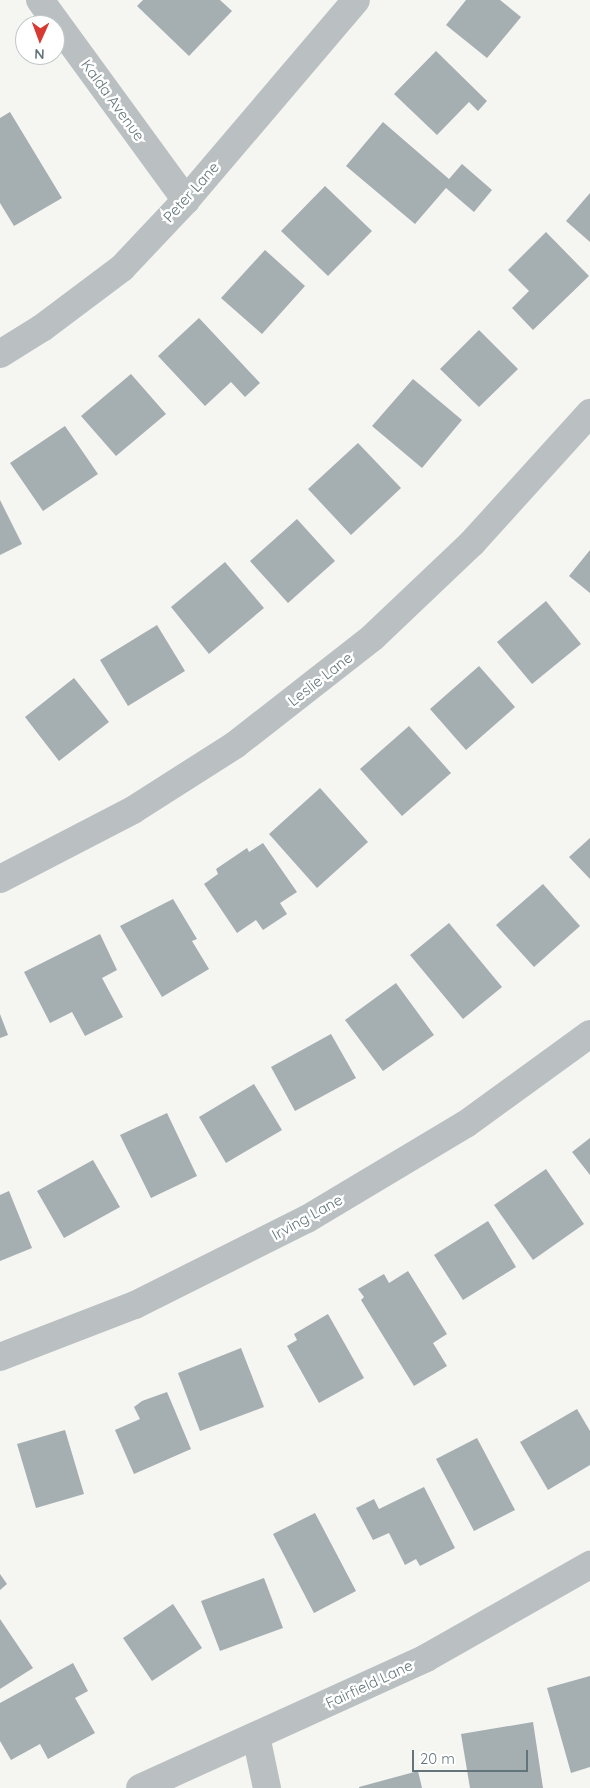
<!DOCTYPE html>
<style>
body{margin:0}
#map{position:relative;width:590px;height:1788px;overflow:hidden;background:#f5f5f2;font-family:Quicksand,sans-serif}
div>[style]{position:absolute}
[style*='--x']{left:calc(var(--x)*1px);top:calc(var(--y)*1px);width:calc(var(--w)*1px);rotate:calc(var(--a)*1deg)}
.building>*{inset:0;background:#a5aeb1}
.minor>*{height:28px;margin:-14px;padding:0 14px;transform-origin:14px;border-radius:14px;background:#bac0c2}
span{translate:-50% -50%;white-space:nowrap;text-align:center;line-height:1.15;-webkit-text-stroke:5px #fff;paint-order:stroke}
.street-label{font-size:15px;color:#63757b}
.north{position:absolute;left:15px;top:15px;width:50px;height:50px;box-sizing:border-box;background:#fff;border:1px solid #c1c8ca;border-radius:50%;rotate:182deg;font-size:14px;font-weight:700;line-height:20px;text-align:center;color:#63757b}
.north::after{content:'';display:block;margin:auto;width:18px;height:22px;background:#d63a32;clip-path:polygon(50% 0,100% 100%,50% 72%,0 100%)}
.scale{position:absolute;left:412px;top:1750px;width:116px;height:22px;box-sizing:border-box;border:2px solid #63757b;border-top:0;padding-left:6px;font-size:15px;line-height:18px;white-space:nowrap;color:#63757b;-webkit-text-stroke:4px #fff;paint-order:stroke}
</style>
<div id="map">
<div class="building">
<div style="clip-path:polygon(143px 0,220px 0,232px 11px,189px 56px,137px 6px)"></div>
<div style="clip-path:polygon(466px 0,500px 0,521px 17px,487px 58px,446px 25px)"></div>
<div style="clip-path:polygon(436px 51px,487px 101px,478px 111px,469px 102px,437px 135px,394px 94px)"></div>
<div style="clip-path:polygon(10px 112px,62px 198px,14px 226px,0 203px,0 118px)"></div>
<div style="clip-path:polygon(383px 122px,449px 179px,462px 164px,492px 190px,474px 212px,446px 188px,415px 224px,346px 166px)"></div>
<div style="clip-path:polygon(325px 186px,372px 231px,328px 276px,281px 231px)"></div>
<div style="clip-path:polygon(590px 193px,590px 242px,566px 221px)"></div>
<div style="clip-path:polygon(546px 232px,589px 276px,533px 330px,512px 308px,529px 291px,508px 270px)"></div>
<div style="clip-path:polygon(265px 250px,305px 286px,262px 334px,221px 298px)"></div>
<div style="clip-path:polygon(199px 318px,260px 383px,245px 397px,231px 382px,205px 406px,158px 356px)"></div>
<div style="clip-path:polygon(479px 330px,518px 369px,479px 407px,440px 369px)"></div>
<div style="clip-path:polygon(131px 374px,166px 414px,116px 456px,81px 416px)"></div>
<div style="clip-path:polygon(413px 379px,462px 420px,422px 468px,372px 426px)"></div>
<div style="clip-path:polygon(65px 426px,98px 474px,43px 511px,10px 463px)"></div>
<div style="clip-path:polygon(358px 443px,401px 488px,351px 535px,308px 489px)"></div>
<div style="clip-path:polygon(0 500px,22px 544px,0 555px)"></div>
<div style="clip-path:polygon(297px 519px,335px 561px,288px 603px,250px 561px)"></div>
<div style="clip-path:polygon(590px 550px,590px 593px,569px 576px)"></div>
<div style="clip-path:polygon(225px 562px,264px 608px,209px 654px,171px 607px)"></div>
<div style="clip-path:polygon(546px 601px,581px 644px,532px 684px,497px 642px)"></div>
<div style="clip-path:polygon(157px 625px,185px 671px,128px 706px,100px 660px)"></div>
<div style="clip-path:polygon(479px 666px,515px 707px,466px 750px,430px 709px)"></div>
<div style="clip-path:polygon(74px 678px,109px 722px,59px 761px,25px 717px)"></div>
<div style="clip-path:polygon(409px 726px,451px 773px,402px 816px,360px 769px)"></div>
<div style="clip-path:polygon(320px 788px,368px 842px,317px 888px,269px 834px)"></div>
<div style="clip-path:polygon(590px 838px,590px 879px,569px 857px)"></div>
<div style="clip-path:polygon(263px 843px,297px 892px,280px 903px,287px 914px,263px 930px,256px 920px,237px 933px,204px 884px,218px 874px,216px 869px,247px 848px,249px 852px)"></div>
<div style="clip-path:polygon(543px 884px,580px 926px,534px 967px,496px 925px)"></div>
<div style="clip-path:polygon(173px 899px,197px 939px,192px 941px,209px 969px,162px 997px,120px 926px)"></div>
<div style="clip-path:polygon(449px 923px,502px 987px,463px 1019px,410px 955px)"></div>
<div style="clip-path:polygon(100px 934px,117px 970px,102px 978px,123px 1017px,85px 1036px,72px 1012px,50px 1023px,24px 972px)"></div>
<div style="clip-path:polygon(396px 983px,434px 1035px,383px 1071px,345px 1020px)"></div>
<div style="clip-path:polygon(0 1014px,8px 1035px,0 1038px)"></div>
<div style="clip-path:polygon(331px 1034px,356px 1078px,295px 1111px,271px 1067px)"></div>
<div style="clip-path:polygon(254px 1084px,282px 1130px,226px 1163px,199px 1117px)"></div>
<div style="clip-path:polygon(167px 1113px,197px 1176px,151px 1198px,120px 1135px)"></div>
<div style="clip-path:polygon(590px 1138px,590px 1175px,572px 1152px)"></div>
<div style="clip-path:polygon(93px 1160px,120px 1207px,64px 1238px,37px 1191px)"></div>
<div style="clip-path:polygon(546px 1169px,584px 1224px,533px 1260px,494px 1205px)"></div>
<div style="clip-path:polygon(9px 1191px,32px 1248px,0 1261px,0 1195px)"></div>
<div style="clip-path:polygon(488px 1221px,516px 1267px,463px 1300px,434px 1255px)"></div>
<div style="clip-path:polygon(408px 1271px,447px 1334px,433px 1343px,447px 1366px,414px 1386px,361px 1300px,364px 1297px,358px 1289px,384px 1274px,389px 1283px)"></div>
<div style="clip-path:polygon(328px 1314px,364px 1378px,319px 1403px,287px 1346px,297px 1340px,294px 1334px)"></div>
<div style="clip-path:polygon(241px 1348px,264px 1407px,200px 1431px,178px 1373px)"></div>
<div style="clip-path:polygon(167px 1392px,191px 1449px,134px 1474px,115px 1430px,140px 1419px,134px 1407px,142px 1401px)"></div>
<div style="clip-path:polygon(577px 1409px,590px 1431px,590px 1465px,548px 1490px,520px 1442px)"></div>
<div style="clip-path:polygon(65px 1430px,84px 1494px,36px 1508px,17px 1444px)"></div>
<div style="clip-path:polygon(477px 1438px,515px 1510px,474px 1531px,436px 1459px)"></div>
<div style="clip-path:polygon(424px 1487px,455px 1548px,420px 1566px,416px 1559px,405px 1565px,389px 1533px,373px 1540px,356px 1508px,374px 1499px,379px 1509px)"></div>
<div style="clip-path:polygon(315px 1513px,356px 1591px,314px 1613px,273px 1534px)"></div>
<div style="clip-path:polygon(0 1574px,7px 1584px,0 1590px)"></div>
<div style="clip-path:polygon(264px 1578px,283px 1628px,220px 1651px,201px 1601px)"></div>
<div style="clip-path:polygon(173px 1604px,202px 1648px,152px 1681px,123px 1638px)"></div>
<div style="clip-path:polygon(0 1619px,33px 1668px,0 1689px)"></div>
<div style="clip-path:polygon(73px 1663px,88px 1691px,75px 1698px,95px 1733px,48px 1759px,40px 1744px,11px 1760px,0 1741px,0 1703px)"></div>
<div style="clip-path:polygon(590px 1676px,590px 1767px,571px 1773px,547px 1688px)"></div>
<div style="clip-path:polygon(533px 1722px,543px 1788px,470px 1788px,461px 1734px)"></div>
<div style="clip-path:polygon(418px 1771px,422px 1788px,359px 1788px,359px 1787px)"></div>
</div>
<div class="minor">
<div style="--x:40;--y:0;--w:248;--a:53.9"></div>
<div style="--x:0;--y:354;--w:49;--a:-31.8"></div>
<div style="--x:42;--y:328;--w:100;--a:-36.9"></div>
<div style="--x:122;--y:268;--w:93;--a:-46.7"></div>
<div style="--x:186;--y:200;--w:262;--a:-49.6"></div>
<div style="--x:0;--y:879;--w:150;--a:-27.4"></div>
<div style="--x:133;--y:810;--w:121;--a:-32.5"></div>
<div style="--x:235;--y:745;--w:175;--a:-38"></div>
<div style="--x:373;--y:637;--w:137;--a:-43.5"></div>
<div style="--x:472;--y:543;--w:176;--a:-47.8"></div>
<div style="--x:0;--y:1357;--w:145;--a:-21.1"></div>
<div style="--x:135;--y:1305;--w:192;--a:-26.6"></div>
<div style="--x:307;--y:1219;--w:185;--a:-30.9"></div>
<div style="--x:466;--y:1124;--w:153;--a:-36"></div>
<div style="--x:256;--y:1736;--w:53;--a:78.1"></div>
<div style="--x:140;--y:1788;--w:314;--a:-24.4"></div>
<div style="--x:426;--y:1658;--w:189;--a:-29.6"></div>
</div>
<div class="street-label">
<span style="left:113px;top:100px;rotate:54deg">Kalda Avenue</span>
<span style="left:191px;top:192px;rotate:-48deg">Peter Lane</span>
<span style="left:320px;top:679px;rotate:-38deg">Leslie Lane</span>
<span style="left:307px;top:1217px;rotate:-29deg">Irving Lane</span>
<span style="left:369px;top:1684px;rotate:-25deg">Fairfield Lane</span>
</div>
<div class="north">N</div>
<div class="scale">20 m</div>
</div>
